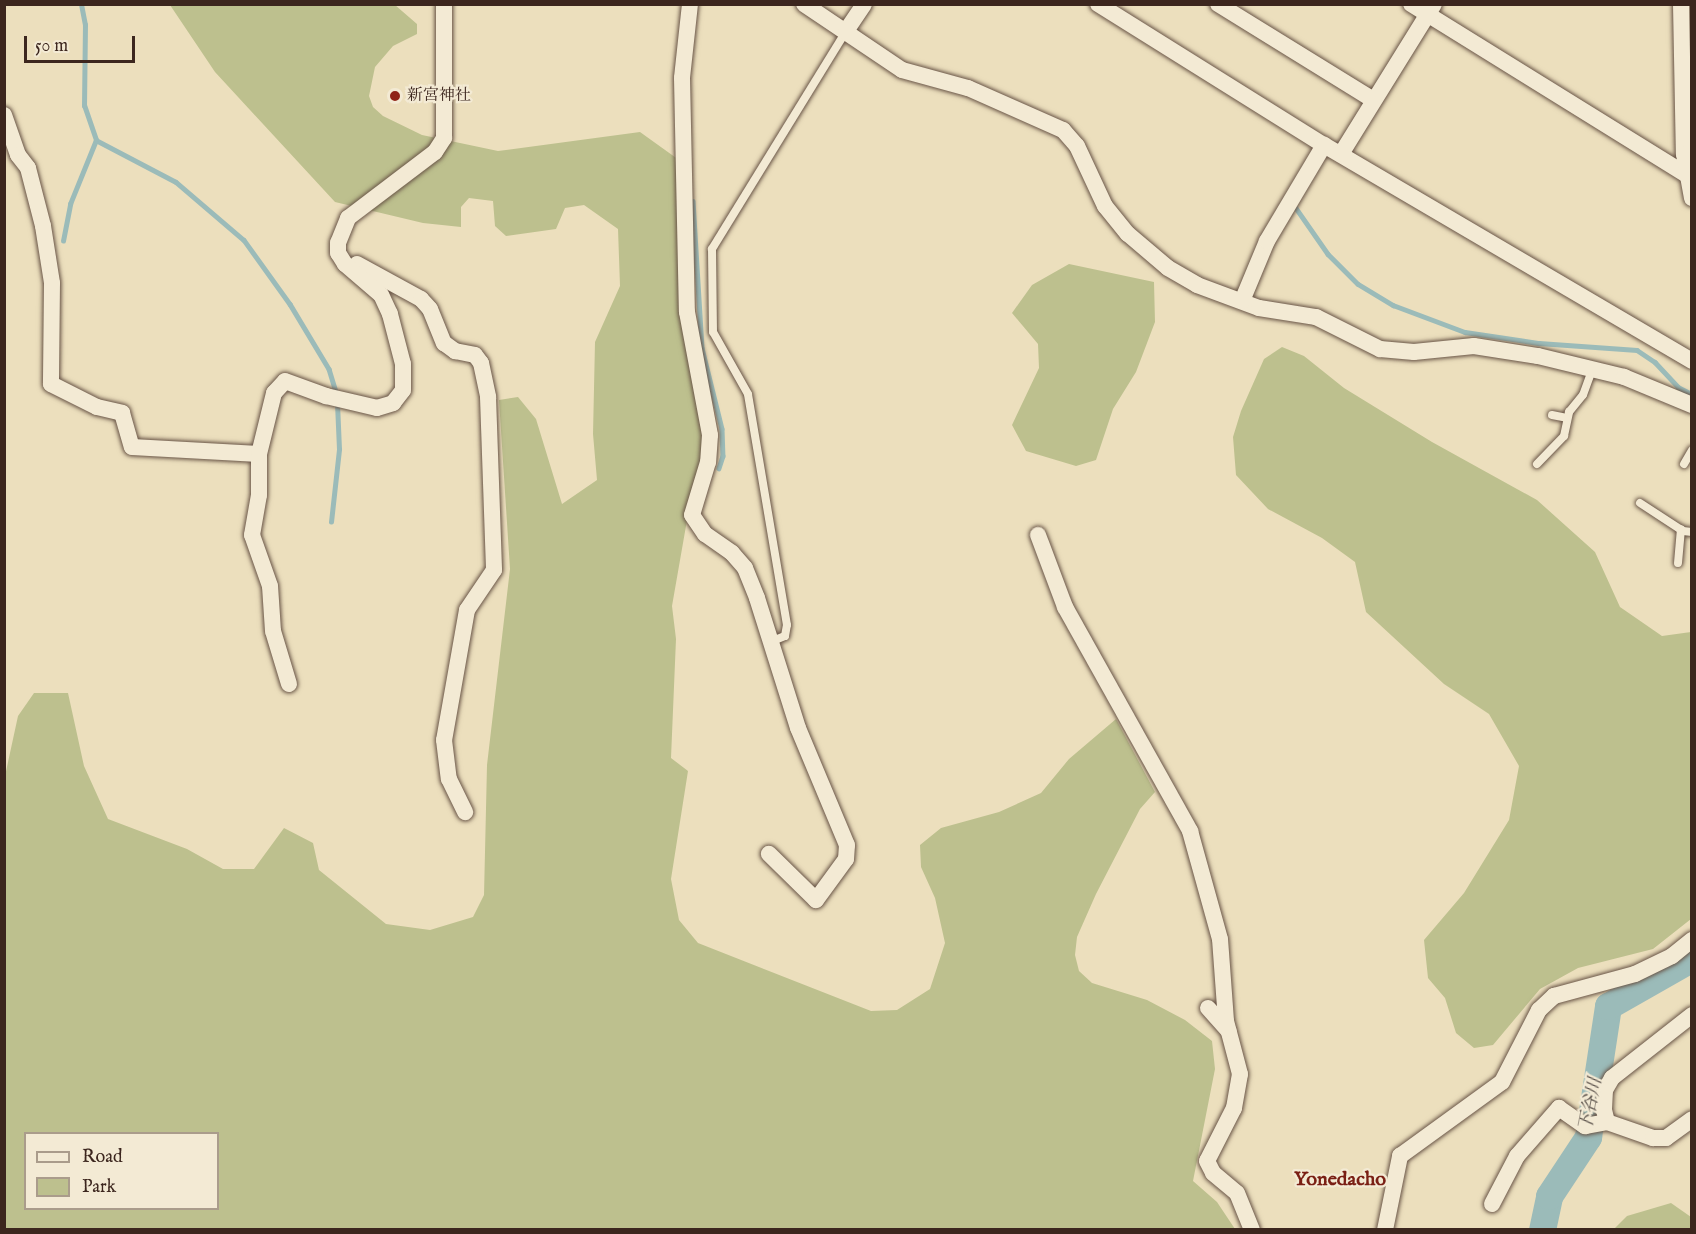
<!DOCTYPE html>
<meta charset="utf-8">
<style>
body{margin:0}
#map{position:relative;width:1696px;height:1234px;overflow:hidden;background:#ecdfbd;font-family:"IM FELL English","Noto Serif JP",serif}
div>[style]{position:absolute}
[style*='--x']{left:calc(var(--x)*1px);top:calc(var(--y)*1px);width:calc(var(--w)*1px);rotate:calc(var(--a)*1deg)}
.green>*{inset:0;background:#bdc08e}
.stream>*{height:4.5px;margin:-2.25px;padding:0 2.25px;transform-origin:2.25px;border-radius:2.25px;background:#9bbbb9}
.river>*{height:27px;margin:-13.5px;padding:0 13.5px;transform-origin:13.5px;border-radius:13.5px;background:#9bbbb9}
.roads{filter:drop-shadow(0 0 2px #685446) drop-shadow(0 0 2px #685446)}
.lane>*{height:8px;margin:-4px;padding:0 4px;transform-origin:4px;border-radius:4px;background:#f3ead4}
.street>*{height:16px;margin:-8px;padding:0 8px;transform-origin:8px;border-radius:8px;background:#f3ead4}
.dots>*{width:16px;height:16px;translate:-50% -50%;box-sizing:border-box;border:3px solid #f3ead4;border-radius:50%}
span{translate:-50% -50%;white-space:nowrap;text-align:center;line-height:1.15;-webkit-text-stroke:4.5px #f3ead4;paint-order:stroke}
.poi-label{font-size:16px;color:#3c261e}
.left{translate:0 -50%;text-align:left}
.water-label{font-size:18px;color:#544b45;font-style:italic}
.quarter-label{font-size:20px;color:#7a1f14;font-weight:700}
.frame{position:absolute;inset:0;border:6px solid #3c261e;pointer-events:none}
.legend{position:absolute;left:24px;top:1132px;width:195px;height:78px;box-sizing:border-box;background:#f3ead4;border:2px solid #aa9c8b;margin:0;padding:8px 10px;list-style:none;font-size:18px;color:#3c261e}
.legend li{display:flex;align-items:center;gap:12px;height:30px}
.legend b{width:30px;border:2px solid #aa9c8b}
.scale{position:absolute;left:24px;top:36px;width:111px;height:27px;box-sizing:border-box;border:3px solid #3c261e;border-top:0;padding-left:8px;font-size:18px;line-height:21px;white-space:nowrap;color:#3c261e;-webkit-text-stroke:4px #f3ead4;paint-order:stroke}
</style>
<div id="map">
<div class="green">
<div style="clip-path:polygon(evenodd,170px 5px,395px 5px,417px 24px,417px 34px,393px 46px,375px 67px,369px 96px,373px 107px,383px 116px,422px 135px,498px 151px,640px 132px,679px 160px,708px 441px,690px 503px,672px 606px,676px 639px,671px 758px,688px 771px,671px 879px,679px 920px,698px 943px,871px 1011px,897px 1010px,930px 989px,945px 943px,935px 898px,921px 867px,920px 845px,941px 828px,999px 812px,1041px 793px,1069px 759px,1116px 719px,1155px 792px,1140px 809px,1096px 894px,1077px 937px,1075px 955px,1079px 971px,1092px 983px,1147px 1000px,1185px 1020px,1212px 1041px,1215px 1069px,1193px 1181px,1217px 1202px,1235px 1229px,5px 1230px,5px 776px,18px 716px,34px 693px,68px 693px,84px 766px,108px 819px,187px 849px,223px 869px,254px 869px,284px 828px,313px 843px,319px 870px,386px 924px,430px 930px,473px 917px,484px 895px,487px 765px,510px 569px,499px 400px,518px 397px,536px 419px,562px 504px,597px 480px,593px 434px,595px 342px,620px 286px,618px 229px,584px 205px,565px 208px,556px 229px,506px 236px,495px 226px,493px 201px,469px 198px,461px 207px,461px 227px,423px 223px,335px 202px,215px 72px,170px 5px,26px 1134px,218px 1134px,218px 1208px,26px 1208px,26px 1134px)"></div>
<div style="clip-path:polygon(1069px 264px,1154px 282px,1155px 322px,1136px 372px,1113px 409px,1096px 460px,1076px 466px,1026px 451px,1012px 425px,1039px 368px,1038px 344px,1012px 313px,1032px 285px)"></div>
<div style="clip-path:polygon(1282px 347px,1304px 356px,1344px 388px,1432px 442px,1537px 500px,1595px 552px,1620px 607px,1662px 636px,1691px 632px,1691px 919px,1653px 949px,1578px 968px,1540px 989px,1493px 1045px,1474px 1048px,1456px 1033px,1445px 998px,1428px 978px,1424px 940px,1464px 893px,1509px 820px,1519px 766px,1489px 714px,1444px 684px,1366px 612px,1355px 562px,1322px 538px,1268px 509px,1236px 475px,1233px 437px,1241px 411px,1264px 359px)"></div>
<div style="clip-path:polygon(1671px 1203px,1691px 1217px,1691px 1229px,1614px 1229px,1627px 1216px)"></div>
</div>
<div class="stream">
<div style="--x:96;--y:140;--w:90;--a:27.7"></div>
<div style="--x:176;--y:182;--w:89;--a:40.5"></div>
<div style="--x:244;--y:240;--w:79;--a:54.3"></div>
<div style="--x:290;--y:304;--w:76;--a:59"></div>
<div style="--x:329;--y:369;--w:24;--a:73"></div>
<div style="--x:693;--y:201;--w:147;--a:86.5"></div>
<div style="--x:702;--y:348;--w:83;--a:76.1"></div>
<div style="--x:722;--y:429;--w:27;--a:88"></div>
<div style="--x:723;--y:456;--w:13;--a:108"></div>
<div style="--x:1296;--y:208;--w:56;--a:55.2"></div>
<div style="--x:1328;--y:254;--w:42;--a:45"></div>
<div style="--x:1358;--y:284;--w:41;--a:31"></div>
<div style="--x:1393;--y:305;--w:77;--a:20.6"></div>
<div style="--x:1465;--y:332;--w:75;--a:8.5"></div>
<div style="--x:1539;--y:343;--w:98;--a:4.1"></div>
<div style="--x:1637;--y:350;--w:22;--a:34"></div>
<div style="--x:1655;--y:362;--w:34;--a:47"></div>
<div style="--x:1678;--y:387;--w:16;--a:27"></div>
<div style="--x:63;--y:241;--w:38;--a:-79"></div>
<div style="--x:70;--y:204;--w:69;--a:-67.9"></div>
<div style="--x:96;--y:140;--w:36;--a:-109"></div>
<div style="--x:84;--y:106;--w:81;--a:-89.3"></div>
<div style="--x:85;--y:25;--w:21;--a:-101"></div>
<div style="--x:331;--y:522;--w:73;--a:-83.7"></div>
<div style="--x:339;--y:449;--w:46;--a:-92.5"></div>
</div>
<div class="river">
<div style="--x:1542;--y:1230;--w:35;--a:-78"></div>
<div style="--x:1549;--y:1196;--w:71;--a:-56.5"></div>
<div style="--x:1588;--y:1137;--w:133;--a:-81.3"></div>
<div style="--x:1608;--y:1006;--w:97;--a:-29.7"></div>
</div>
<div class="roads">
<div class="lane">
<div style="--x:1552;--y:415;--w:15;--a:11"></div>
<div style="--x:1537;--y:464;--w:39;--a:-46"></div>
<div style="--x:1564;--y:436;--w:25;--a:-78"></div>
<div style="--x:1569;--y:412;--w:22;--a:-51"></div>
<div style="--x:1583;--y:395;--w:29;--a:-70"></div>
<div style="--x:1684;--y:464;--w:16;--a:-60"></div>
<div style="--x:1640;--y:503;--w:51;--a:33.1"></div>
<div style="--x:1683;--y:531;--w:9;--a:6"></div>
<div style="--x:1678;--y:563;--w:34;--a:-85"></div>
<div style="--x:770;--y:642;--w:16;--a:-22"></div>
<div style="--x:785;--y:636;--w:11;--a:-80"></div>
<div style="--x:787;--y:625;--w:234;--a:-99.6"></div>
<div style="--x:748;--y:394;--w:71;--a:-119.4"></div>
<div style="--x:713;--y:332;--w:83;--a:-90.7"></div>
<div style="--x:712;--y:249;--w:256;--a:-58.4"></div>
</div>
<div class="street">
<div style="--x:690;--y:4;--w:74;--a:96.2"></div>
<div style="--x:682;--y:78;--w:234;--a:88.8"></div>
<div style="--x:687;--y:312;--w:125;--a:79.4"></div>
<div style="--x:710;--y:435;--w:27;--a:94"></div>
<div style="--x:708;--y:462;--w:55;--a:106.8"></div>
<div style="--x:692;--y:515;--w:23;--a:56"></div>
<div style="--x:705;--y:534;--w:33;--a:35"></div>
<div style="--x:732;--y:553;--w:20;--a:49"></div>
<div style="--x:745;--y:568;--w:32;--a:68"></div>
<div style="--x:757;--y:598;--w:136;--a:72.5"></div>
<div style="--x:798;--y:728;--w:127;--a:67.3"></div>
<div style="--x:847;--y:845;--w:14;--a:94"></div>
<div style="--x:846;--y:859;--w:51;--a:126.2"></div>
<div style="--x:816;--y:900;--w:66;--a:-135.6"></div>
<div style="--x:804;--y:4;--w:118;--a:34"></div>
<div style="--x:902;--y:70;--w:68;--a:15.3"></div>
<div style="--x:968;--y:88;--w:104;--a:23.9"></div>
<div style="--x:1063;--y:130;--w:21;--a:49"></div>
<div style="--x:1077;--y:146;--w:66;--a:65"></div>
<div style="--x:1105;--y:206;--w:36;--a:51"></div>
<div style="--x:1128;--y:234;--w:52;--a:40.4"></div>
<div style="--x:1168;--y:268;--w:34;--a:30"></div>
<div style="--x:1197;--y:285;--w:66;--a:20.4"></div>
<div style="--x:1259;--y:308;--w:58;--a:9"></div>
<div style="--x:1316;--y:317;--w:72;--a:26.6"></div>
<div style="--x:1380;--y:349;--w:34;--a:5"></div>
<div style="--x:1414;--y:352;--w:60;--a:-5.7"></div>
<div style="--x:1474;--y:346;--w:65;--a:8.9"></div>
<div style="--x:1538;--y:356;--w:89;--a:13.7"></div>
<div style="--x:1624;--y:377;--w:74;--a:22.4"></div>
<div style="--x:1098;--y:4;--w:266;--a:32"></div>
<div style="--x:1324;--y:145;--w:427;--a:30.4"></div>
<div style="--x:1218;--y:4;--w:181;--a:31.7"></div>
<div style="--x:1411;--y:4;--w:331;--a:31.8"></div>
<div style="--x:1681;--y:4;--w:150;--a:88.9"></div>
<div style="--x:1684;--y:154;--w:45;--a:79.7"></div>
<div style="--x:846;--y:31;--w:32;--a:-56"></div>
<div style="--x:4;--y:115;--w:42;--a:70.7"></div>
<div style="--x:18;--y:155;--w:16;--a:52"></div>
<div style="--x:28;--y:168;--w:60;--a:75.5"></div>
<div style="--x:43;--y:226;--w:58;--a:81"></div>
<div style="--x:52;--y:283;--w:101;--a:90.6"></div>
<div style="--x:51;--y:384;--w:51;--a:26.6"></div>
<div style="--x:97;--y:407;--w:26;--a:13"></div>
<div style="--x:122;--y:413;--w:35;--a:74"></div>
<div style="--x:132;--y:447;--w:127;--a:3.2"></div>
<div style="--x:1341;--y:154;--w:176;--a:-58.2"></div>
<div style="--x:357;--y:264;--w:73;--a:28.7"></div>
<div style="--x:421;--y:299;--w:13;--a:48"></div>
<div style="--x:430;--y:309;--w:37;--a:68"></div>
<div style="--x:444;--y:343;--w:14;--a:36"></div>
<div style="--x:455;--y:351;--w:20;--a:11"></div>
<div style="--x:475;--y:355;--w:10;--a:53"></div>
<div style="--x:481;--y:363;--w:35;--a:78"></div>
<div style="--x:488;--y:397;--w:173;--a:88"></div>
<div style="--x:494;--y:570;--w:48;--a:124"></div>
<div style="--x:467;--y:610;--w:132;--a:100"></div>
<div style="--x:444;--y:740;--w:39;--a:83"></div>
<div style="--x:449;--y:779;--w:37;--a:64"></div>
<div style="--x:1242;--y:301;--w:65;--a:-67.4"></div>
<div style="--x:1267;--y:241;--w:112;--a:-59.3"></div>
<div style="--x:1038;--y:535;--w:77;--a:69.4"></div>
<div style="--x:1065;--y:607;--w:257;--a:60.8"></div>
<div style="--x:1190;--y:831;--w:112;--a:74.5"></div>
<div style="--x:1220;--y:939;--w:82;--a:85.8"></div>
<div style="--x:1226;--y:1021;--w:55;--a:75.2"></div>
<div style="--x:1240;--y:1074;--w:35;--a:100"></div>
<div style="--x:1234;--y:1108;--w:59;--a:117"></div>
<div style="--x:1207;--y:1161;--w:13;--a:63"></div>
<div style="--x:1213;--y:1173;--w:31;--a:40"></div>
<div style="--x:1237;--y:1193;--w:40;--a:68"></div>
<div style="--x:289;--y:684;--w:55;--a:-106.8"></div>
<div style="--x:273;--y:631;--w:45;--a:-93.8"></div>
<div style="--x:270;--y:586;--w:54;--a:-109.4"></div>
<div style="--x:252;--y:535;--w:41;--a:-80.1"></div>
<div style="--x:259;--y:495;--w:41;--a:-90"></div>
<div style="--x:259;--y:454;--w:63;--a:-76.2"></div>
<div style="--x:274;--y:393;--w:16;--a:-47"></div>
<div style="--x:285;--y:381;--w:44;--a:20.1"></div>
<div style="--x:326;--y:396;--w:52;--a:13.2"></div>
<div style="--x:377;--y:408;--w:17;--a:-17"></div>
<div style="--x:393;--y:403;--w:16;--a:-52"></div>
<div style="--x:403;--y:390;--w:26;--a:-90"></div>
<div style="--x:403;--y:364;--w:52;--a:-104.6"></div>
<div style="--x:390;--y:314;--w:21;--a:-115"></div>
<div style="--x:381;--y:295;--w:48;--a:-139.3"></div>
<div style="--x:345;--y:264;--w:13;--a:-122"></div>
<div style="--x:338;--y:253;--w:10;--a:-90"></div>
<div style="--x:338;--y:243;--w:27;--a:-68"></div>
<div style="--x:348;--y:218;--w:109;--a:-37.2"></div>
<div style="--x:435;--y:152;--w:17;--a:-57"></div>
<div style="--x:444;--y:138;--w:134;--a:-90"></div>
<div style="--x:1208;--y:1008;--w:31;--a:48"></div>
<div style="--x:1692;--y:1015;--w:102;--a:141.8"></div>
<div style="--x:1612;--y:1078;--w:14;--a:120"></div>
<div style="--x:1605;--y:1090;--w:20;--a:93"></div>
<div style="--x:1604;--y:1110;--w:12;--a:76"></div>
<div style="--x:1607;--y:1122;--w:49;--a:19.2"></div>
<div style="--x:1653;--y:1138;--w:13;--a:0"></div>
<div style="--x:1666;--y:1138;--w:32;--a:-36"></div>
<div style="--x:1492;--y:1204;--w:54;--a:-62.5"></div>
<div style="--x:1517;--y:1156;--w:64;--a:-48.8"></div>
<div style="--x:1559;--y:1108;--w:32;--a:35"></div>
<div style="--x:1585;--y:1126;--w:22;--a:-10"></div>
<div style="--x:1385;--y:1230;--w:76;--a:-78.5"></div>
<div style="--x:1400;--y:1156;--w:126;--a:-36"></div>
<div style="--x:1502;--y:1082;--w:81;--a:-62.8"></div>
<div style="--x:1539;--y:1010;--w:21;--a:-43"></div>
<div style="--x:1554;--y:996;--w:84;--a:-15.2"></div>
<div style="--x:1635;--y:974;--w:41;--a:-25.9"></div>
<div style="--x:1672;--y:956;--w:26;--a:-39"></div>
</div>
</div>
<div class="dots">
<div style="left:395px;top:96px;background:#8f2418"></div>
</div>
<div class="poi-label">
<span class="left" style="left:407px;top:96px">新宮神社</span>
</div>
<div class="water-label">
<span style="left:1592px;top:1105px;rotate:-79deg">下谷川</span>
</div>
<div class="quarter-label">
<span style="left:1340px;top:1179px">Yonedacho</span>
</div>
<div class="frame"></div>
<ul class="legend">
<li><b style="height:8px;background:#f3ead4"></b>Road</li>
<li><b style="height:16px;background:#bdc08e"></b>Park</li>
</ul>
<div class="scale">50 m</div>
</div>
